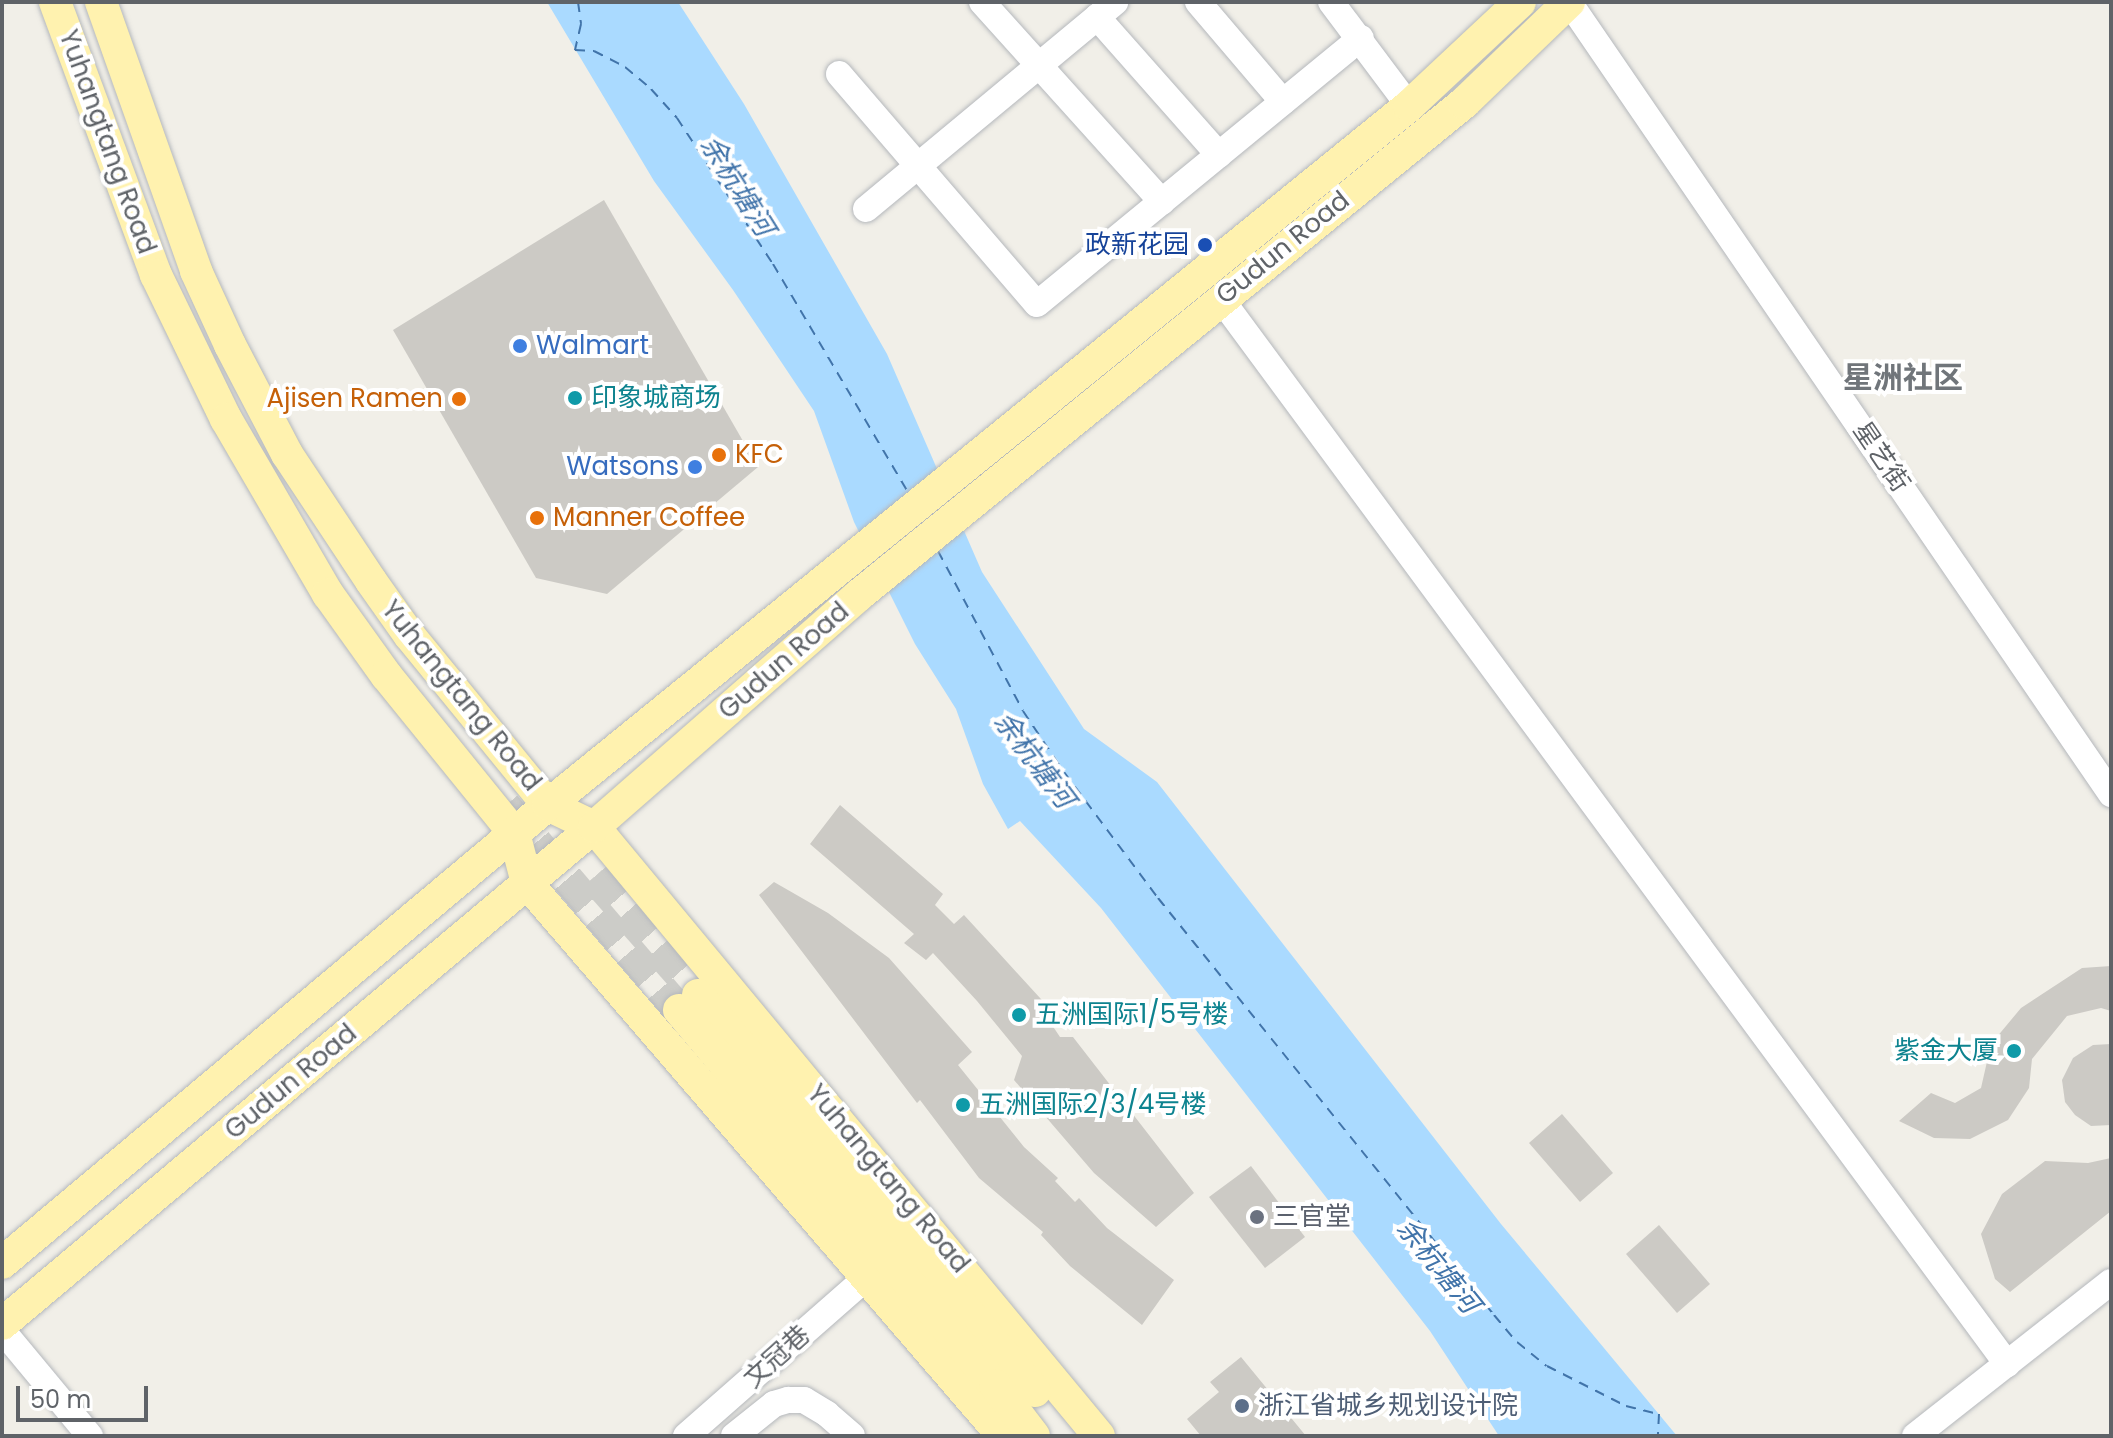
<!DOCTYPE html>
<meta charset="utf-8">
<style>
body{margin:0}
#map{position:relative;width:2113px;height:1438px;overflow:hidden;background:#f1efe8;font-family:Poppins,"Noto Sans SC",sans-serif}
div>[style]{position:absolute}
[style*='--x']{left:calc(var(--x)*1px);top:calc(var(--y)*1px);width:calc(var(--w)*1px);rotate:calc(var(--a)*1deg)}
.water>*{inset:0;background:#aadaff}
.ferry>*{height:2px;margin-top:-1px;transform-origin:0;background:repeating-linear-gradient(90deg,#4174aa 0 10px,transparent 0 18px)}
.building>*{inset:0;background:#cccac5}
.major-tunnel>*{height:32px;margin-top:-16px;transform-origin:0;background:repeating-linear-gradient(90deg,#ccccc8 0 32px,transparent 0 48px)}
.roads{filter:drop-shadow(0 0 2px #b5b8bc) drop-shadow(0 0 2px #b5b8bc)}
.minor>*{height:26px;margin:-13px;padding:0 13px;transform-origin:13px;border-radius:13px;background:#fff}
.major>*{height:32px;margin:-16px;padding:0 16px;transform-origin:16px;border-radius:16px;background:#fff2af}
.dots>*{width:22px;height:22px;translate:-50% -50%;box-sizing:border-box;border:4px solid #fff;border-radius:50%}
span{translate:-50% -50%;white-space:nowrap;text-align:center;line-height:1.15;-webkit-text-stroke:8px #fff;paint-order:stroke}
.street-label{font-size:26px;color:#5f6368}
.transit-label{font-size:26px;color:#164399}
.right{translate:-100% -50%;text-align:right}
.shop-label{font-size:26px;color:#366cbe}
.left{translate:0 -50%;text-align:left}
.culture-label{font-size:26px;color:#0d838f}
.food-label{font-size:26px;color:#c56008}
.worship-label{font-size:26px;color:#5b616d}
.service-label{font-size:26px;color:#4e5e75}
.water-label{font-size:28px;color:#4174aa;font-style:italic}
.quarter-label{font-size:30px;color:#70757a;font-weight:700}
.frame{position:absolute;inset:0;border:4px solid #5f6368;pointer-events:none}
.scale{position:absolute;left:16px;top:1386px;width:132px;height:36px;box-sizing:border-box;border:4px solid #5f6368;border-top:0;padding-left:10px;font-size:24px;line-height:28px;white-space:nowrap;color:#5f6368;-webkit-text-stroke:6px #fff;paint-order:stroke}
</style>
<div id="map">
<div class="water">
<div style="clip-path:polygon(547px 2px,678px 2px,744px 104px,887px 354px,982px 572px,1084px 729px,1157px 782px,1501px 1224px,1677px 1436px,1499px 1436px,1430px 1331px,1101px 908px,1020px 821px,1008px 829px,983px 784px,956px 709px,915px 644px,854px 522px,814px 411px,733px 290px,654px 181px)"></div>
</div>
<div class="ferry">
<div style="--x:578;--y:2;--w:22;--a:82"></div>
<div style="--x:581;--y:24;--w:27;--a:103"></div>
<div style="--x:575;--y:50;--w:19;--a:3"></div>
<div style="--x:594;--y:51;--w:35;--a:27"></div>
<div style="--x:625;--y:67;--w:34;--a:40"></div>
<div style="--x:651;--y:89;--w:39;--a:48"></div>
<div style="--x:677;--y:118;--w:175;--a:56.7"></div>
<div style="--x:773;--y:264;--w:265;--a:59.4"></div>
<div style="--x:938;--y:551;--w:181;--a:62"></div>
<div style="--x:1023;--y:711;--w:73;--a:56.1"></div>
<div style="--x:1064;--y:772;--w:157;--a:53.3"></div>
<div style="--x:1158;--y:898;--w:536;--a:51.14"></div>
<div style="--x:1494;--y:1315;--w:35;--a:50"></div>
<div style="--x:1517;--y:1342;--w:38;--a:39"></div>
<div style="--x:1547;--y:1366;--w:89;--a:26.9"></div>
<div style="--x:1626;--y:1406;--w:34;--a:14"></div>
<div style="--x:1659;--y:1414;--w:22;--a:93"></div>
</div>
<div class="building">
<div style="clip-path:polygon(604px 200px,758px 467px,607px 594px,536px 578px,393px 330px)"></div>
<div style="clip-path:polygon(840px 805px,943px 894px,935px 905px,954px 924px,964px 915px,998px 952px,1051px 1010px,1048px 1019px,1060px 1037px,1073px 1037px,1194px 1193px,1156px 1227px,1094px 1173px,1014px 1080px,1022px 1056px,977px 1001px,933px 953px,926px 960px,904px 943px,914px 934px,810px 844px)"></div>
<div style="clip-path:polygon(774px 882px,828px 913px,889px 958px,972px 1052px,958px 1065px,1024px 1147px,1058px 1178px,1055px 1181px,1075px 1202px,1079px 1198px,1107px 1228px,1174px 1280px,1142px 1325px,1070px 1266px,1041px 1235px,1043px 1232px,979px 1178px,920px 1100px,917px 1103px,759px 895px)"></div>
<div style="clip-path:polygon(2111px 966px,2111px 1011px,2101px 1008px,2067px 1016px,2032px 1059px,2029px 1088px,2008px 1120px,1970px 1139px,1934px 1138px,1899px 1121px,1931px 1093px,1955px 1103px,1981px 1088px,1991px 1044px,2021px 1008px,2082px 968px)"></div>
<div style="clip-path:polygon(2111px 1044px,2111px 1125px,2091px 1126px,2075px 1115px,2065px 1102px,2062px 1080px,2073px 1058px,2093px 1045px)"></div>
<div style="clip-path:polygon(1562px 1114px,1613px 1173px,1580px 1202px,1529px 1143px)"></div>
<div style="clip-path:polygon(2111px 1158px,2111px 1211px,2010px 1292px,1995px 1279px,1981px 1234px,2002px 1194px,2045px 1161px,2088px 1163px)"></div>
<div style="clip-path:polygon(1251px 1166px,1305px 1237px,1265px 1268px,1209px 1197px)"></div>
<div style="clip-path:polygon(1659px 1225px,1710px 1284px,1677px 1313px,1626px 1254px)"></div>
<div style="clip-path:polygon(1241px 1357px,1306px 1436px,1201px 1436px,1187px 1419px,1219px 1392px,1210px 1382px)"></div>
</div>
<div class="major-tunnel">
<div style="--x:505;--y:806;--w:268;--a:49.5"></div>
<div style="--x:594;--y:877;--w:157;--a:48.6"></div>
</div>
<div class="roads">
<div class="minor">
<div style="--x:982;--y:2;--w:269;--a:48"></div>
<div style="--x:1198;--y:2;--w:131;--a:49.6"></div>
<div style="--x:1331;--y:2;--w:130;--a:53.1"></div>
<div style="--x:1569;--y:2;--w:960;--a:55.61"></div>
<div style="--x:1097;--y:17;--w:184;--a:48.5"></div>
<div style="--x:839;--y:74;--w:303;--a:49.3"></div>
<div style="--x:1037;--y:304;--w:419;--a:-39.4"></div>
<div style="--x:866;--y:209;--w:324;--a:-39.7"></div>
<div style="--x:1221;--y:299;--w:1324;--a:53.57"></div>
<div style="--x:2;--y:1330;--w:138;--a:50.3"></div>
<div style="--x:686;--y:1436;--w:241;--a:-41.3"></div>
<div style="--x:734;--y:1436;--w:51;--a:-38.7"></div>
<div style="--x:774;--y:1404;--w:15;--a:-16"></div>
<div style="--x:788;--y:1400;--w:16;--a:0"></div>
<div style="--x:804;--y:1400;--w:27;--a:31"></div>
<div style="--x:827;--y:1414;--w:33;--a:41"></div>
<div style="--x:1915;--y:1436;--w:249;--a:-38.2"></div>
</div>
<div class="major">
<div style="--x:55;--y:2;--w:291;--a:69.7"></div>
<div style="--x:156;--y:275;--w:160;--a:64.1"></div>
<div style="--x:226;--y:419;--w:203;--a:59.8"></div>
<div style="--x:328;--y:594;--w:100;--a:54.4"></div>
<div style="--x:386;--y:675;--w:203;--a:51"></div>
<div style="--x:514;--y:833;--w:52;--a:75.4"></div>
<div style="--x:527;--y:883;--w:730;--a:49.28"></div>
<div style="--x:101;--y:2;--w:285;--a:70.5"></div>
<div style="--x:196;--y:271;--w:81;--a:65.3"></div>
<div style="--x:230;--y:345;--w:123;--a:62.4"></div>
<div style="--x:287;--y:454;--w:152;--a:56.5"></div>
<div style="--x:371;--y:581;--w:67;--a:54.7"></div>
<div style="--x:410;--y:636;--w:218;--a:50.8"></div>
<div style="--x:548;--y:805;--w:51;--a:25.6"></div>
<div style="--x:594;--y:827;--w:791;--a:50.33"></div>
<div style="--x:698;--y:995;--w:520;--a:49.6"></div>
<div style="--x:679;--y:1010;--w:490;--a:49.9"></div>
<div style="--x:995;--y:1385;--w:64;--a:52.6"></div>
<div style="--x:2;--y:1263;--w:713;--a:-39.99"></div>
<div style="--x:548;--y:805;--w:1109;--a:-39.07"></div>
<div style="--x:1409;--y:106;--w:152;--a:-43.1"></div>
<div style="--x:2;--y:1324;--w:773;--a:-40.01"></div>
<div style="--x:594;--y:827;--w:352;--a:-41.2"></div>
<div style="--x:859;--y:595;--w:780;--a:-39.12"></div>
<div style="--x:1464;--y:103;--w:146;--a:-43.9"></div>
</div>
</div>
<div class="dots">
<div style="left:1205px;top:245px;background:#1a4fb4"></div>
<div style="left:520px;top:346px;background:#3f7fe0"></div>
<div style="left:575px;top:398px;background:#0f9aa8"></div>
<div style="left:459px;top:399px;background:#e8710a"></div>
<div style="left:719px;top:455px;background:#e8710a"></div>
<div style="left:695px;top:467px;background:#3f7fe0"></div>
<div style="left:537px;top:518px;background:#e8710a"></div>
<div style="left:1019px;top:1015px;background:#0f9aa8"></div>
<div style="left:2014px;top:1051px;background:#0f9aa8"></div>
<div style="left:963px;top:1105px;background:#0f9aa8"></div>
<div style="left:1257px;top:1217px;background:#6b7280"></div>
<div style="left:1242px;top:1406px;background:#5c6f8a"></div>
</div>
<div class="street-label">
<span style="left:107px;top:142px;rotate:70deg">Yuhangtang Road</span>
<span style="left:1283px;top:248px;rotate:-39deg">Gudun Road</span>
<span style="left:1881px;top:457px;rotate:56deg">星艺街</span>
<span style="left:784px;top:661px;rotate:-41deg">Gudun Road</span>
<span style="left:461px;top:696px;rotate:51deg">Yuhangtang Road</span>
<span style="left:291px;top:1082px;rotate:-40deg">Gudun Road</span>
<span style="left:888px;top:1179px;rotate:50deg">Yuhangtang Road</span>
<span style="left:777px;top:1357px;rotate:-42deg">文冠巷</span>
</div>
<div class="transit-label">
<span class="right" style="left:1189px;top:245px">政新花园</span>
</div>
<div class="shop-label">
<span class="left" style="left:536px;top:346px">Walmart</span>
<span class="right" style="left:679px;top:467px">Watsons</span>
</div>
<div class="culture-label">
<span class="left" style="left:591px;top:398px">印象城商场</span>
<span class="left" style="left:1035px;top:1015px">五洲国际1/5号楼</span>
<span class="right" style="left:1998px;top:1051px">紫金大厦</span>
<span class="left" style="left:979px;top:1105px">五洲国际2/3/4号楼</span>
</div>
<div class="food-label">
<span class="right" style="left:443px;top:399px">Ajisen Ramen</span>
<span class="left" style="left:735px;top:455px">KFC</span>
<span class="left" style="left:553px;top:518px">Manner Coffee</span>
</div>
<div class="worship-label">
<span class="left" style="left:1273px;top:1217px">三官堂</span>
</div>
<div class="service-label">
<span class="left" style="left:1258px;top:1406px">浙江省城乡规划设计院</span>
</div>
<div class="water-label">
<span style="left:737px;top:186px;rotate:58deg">余杭塘河</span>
<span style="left:1034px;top:760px;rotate:53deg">余杭塘河</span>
<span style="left:1438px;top:1266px;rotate:51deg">余杭塘河</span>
</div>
<div class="quarter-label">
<span style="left:1903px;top:378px">星洲社区</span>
</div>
<div class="frame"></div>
<div class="scale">50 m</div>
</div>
